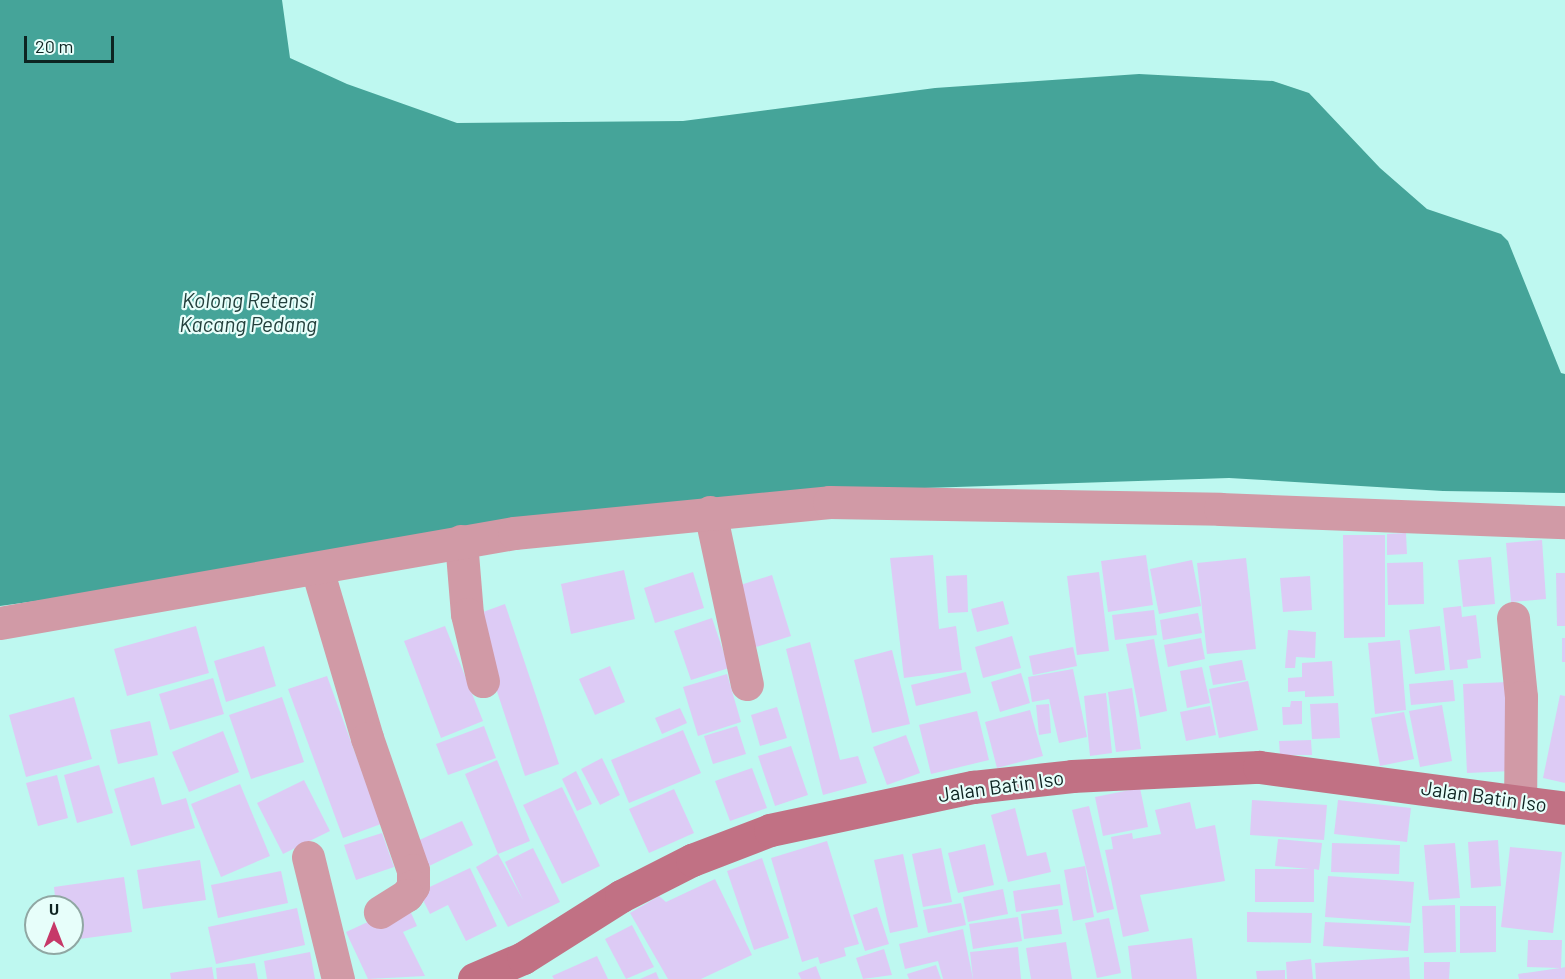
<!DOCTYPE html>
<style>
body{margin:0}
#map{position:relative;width:1565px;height:979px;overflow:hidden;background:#bef8f0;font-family:Barlow,sans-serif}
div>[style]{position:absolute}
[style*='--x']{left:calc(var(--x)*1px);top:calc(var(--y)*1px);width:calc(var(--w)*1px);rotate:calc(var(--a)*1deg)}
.water>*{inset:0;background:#45a499}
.building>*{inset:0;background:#ddcbf5}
.street>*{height:33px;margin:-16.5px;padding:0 16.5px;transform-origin:16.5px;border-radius:16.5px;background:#d19aa6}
.secondary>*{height:33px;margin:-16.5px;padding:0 16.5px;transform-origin:16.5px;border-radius:16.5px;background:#c17184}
span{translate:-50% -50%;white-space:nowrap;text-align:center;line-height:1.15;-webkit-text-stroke:4.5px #e7fefa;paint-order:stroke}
.street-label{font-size:20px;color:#0d2421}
.water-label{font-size:21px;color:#223f3b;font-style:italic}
.north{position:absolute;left:24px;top:895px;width:60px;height:60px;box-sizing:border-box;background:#e7fefa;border:2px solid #90a7a3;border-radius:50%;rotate:0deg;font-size:16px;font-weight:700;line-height:24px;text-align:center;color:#0d2421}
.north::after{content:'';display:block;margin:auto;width:21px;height:27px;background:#c63968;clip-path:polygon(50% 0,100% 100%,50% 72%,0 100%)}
.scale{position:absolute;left:24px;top:36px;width:90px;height:27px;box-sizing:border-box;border:3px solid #0d2421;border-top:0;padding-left:8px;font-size:18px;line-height:21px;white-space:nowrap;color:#0d2421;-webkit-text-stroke:4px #e7fefa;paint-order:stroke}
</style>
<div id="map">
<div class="water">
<div style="clip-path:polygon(0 0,282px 0,290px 58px,347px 84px,457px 123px,683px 121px,935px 88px,1139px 74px,1273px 81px,1309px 93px,1380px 168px,1427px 209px,1501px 234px,1508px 241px,1561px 373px,1565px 374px,1565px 493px,1443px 491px,1229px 478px,831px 491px,0 606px)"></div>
</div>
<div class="building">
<div style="clip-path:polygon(1406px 533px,1407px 554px,1387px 555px,1387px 534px)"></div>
<div style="clip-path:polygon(1343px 535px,1385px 535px,1385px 637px,1344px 638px)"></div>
<div style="clip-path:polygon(1542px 540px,1546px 599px,1511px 602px,1506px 543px)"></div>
<div style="clip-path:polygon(933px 555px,939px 629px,956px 626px,962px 670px,904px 678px,890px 558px)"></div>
<div style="clip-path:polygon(1146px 555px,1153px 605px,1108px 612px,1101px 561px)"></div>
<div style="clip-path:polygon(1491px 557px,1495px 604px,1463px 607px,1458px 560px)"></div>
<div style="clip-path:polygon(1246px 558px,1256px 649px,1207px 654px,1197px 563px)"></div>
<div style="clip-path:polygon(1192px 560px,1201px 606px,1159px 614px,1150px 569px)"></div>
<div style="clip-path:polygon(1423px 562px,1424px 604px,1388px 605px,1387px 563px)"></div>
<div style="clip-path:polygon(624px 570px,635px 619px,571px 634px,561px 584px)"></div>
<div style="clip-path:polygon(693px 572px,704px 608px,655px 623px,644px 588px)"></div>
<div style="clip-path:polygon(1099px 572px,1109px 651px,1077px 655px,1067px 576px)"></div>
<div style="clip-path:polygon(1556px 573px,1565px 573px,1565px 626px,1557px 626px)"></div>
<div style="clip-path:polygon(772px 575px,791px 636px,753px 648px,734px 587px)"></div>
<div style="clip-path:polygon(967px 575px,968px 612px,948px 613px,946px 576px)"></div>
<div style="clip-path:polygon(1310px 576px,1312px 610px,1283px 612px,1280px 578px)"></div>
<div style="clip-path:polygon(1003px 601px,1009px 624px,977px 632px,971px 609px)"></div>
<div style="clip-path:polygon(505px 604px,559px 764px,525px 776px,472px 616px)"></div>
<div style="clip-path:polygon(1461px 606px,1462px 617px,1476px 615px,1481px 658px,1467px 660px,1468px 668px,1450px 670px,1443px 608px)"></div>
<div style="clip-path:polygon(1154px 610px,1157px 635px,1115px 640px,1112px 615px)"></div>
<div style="clip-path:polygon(1198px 613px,1202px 633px,1163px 640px,1160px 620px)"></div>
<div style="clip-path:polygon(712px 618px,729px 668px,691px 680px,674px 631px)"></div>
<div style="clip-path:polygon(196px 626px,209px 673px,127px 696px,114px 649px)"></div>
<div style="clip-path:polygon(445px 626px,483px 721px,441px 738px,404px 641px)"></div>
<div style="clip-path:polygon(1440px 626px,1445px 670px,1415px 674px,1409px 630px)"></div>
<div style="clip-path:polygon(1288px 630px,1316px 632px,1315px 658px,1296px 657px,1295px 668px,1285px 668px)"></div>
<div style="clip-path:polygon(1012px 636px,1021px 668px,983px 678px,975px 647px)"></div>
<div style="clip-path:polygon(1201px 638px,1205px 659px,1168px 667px,1164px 645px)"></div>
<div style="clip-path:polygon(1562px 638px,1565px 638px,1565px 662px,1562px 662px)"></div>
<div style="clip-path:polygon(1154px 639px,1167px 711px,1140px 717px,1126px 644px)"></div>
<div style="clip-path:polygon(1400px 640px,1406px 710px,1375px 714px,1368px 643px)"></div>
<div style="clip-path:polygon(810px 642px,840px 760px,858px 756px,867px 783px,823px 795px,786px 649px)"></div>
<div style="clip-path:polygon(264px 646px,276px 686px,226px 702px,214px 661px)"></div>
<div style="clip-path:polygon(1073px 647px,1077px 666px,1033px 675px,1029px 656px)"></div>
<div style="clip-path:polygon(892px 650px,910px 724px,872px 733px,854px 660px)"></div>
<div style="clip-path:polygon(1242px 660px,1246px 680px,1213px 685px,1209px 666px)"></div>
<div style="clip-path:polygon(1332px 661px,1334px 696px,1305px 697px,1305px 691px,1288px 692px,1288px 678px,1302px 677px,1302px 663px)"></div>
<div style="clip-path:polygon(610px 666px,625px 702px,595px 715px,579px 679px)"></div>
<div style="clip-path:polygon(1202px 667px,1210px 703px,1187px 708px,1180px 671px)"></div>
<div style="clip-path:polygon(1073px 669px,1087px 737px,1059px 743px,1049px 699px,1032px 702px,1028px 677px)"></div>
<div style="clip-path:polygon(966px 672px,971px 693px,916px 706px,911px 685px)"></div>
<div style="clip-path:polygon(1021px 673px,1030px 703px,1000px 712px,991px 682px)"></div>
<div style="clip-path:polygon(727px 674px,741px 722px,698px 736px,683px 687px)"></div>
<div style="clip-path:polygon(327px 676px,381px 824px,343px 838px,288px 689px)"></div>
<div style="clip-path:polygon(213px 678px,224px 714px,170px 730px,159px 694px)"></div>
<div style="clip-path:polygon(1453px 680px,1455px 701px,1411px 705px,1409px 684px)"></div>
<div style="clip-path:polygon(1248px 681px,1258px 730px,1219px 738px,1209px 689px)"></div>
<div style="clip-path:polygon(1508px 682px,1512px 771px,1467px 773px,1463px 684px)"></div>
<div style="clip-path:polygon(1132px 688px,1141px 749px,1116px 752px,1108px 692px)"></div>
<div style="clip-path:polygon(1106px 693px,1112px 753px,1090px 756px,1084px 696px)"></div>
<div style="clip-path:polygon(1560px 695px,1565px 696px,1565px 783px,1543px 778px)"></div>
<div style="clip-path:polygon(74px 697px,92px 759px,26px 777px,9px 715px)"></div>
<div style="clip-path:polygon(282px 697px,304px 762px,251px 779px,229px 715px)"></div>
<div style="clip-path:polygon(1291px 701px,1302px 701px,1302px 724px,1283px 725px,1282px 707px,1290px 707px)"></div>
<div style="clip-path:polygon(1338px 703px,1340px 738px,1312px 739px,1310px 704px)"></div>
<div style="clip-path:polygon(1049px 704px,1051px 733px,1039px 735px,1036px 705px)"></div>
<div style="clip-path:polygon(1442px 705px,1452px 761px,1420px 767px,1409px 711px)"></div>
<div style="clip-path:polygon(1210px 706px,1216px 735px,1186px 741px,1180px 712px)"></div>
<div style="clip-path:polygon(777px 707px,787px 738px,760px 746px,751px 715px)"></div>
<div style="clip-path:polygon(680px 708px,687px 723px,662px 734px,655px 718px)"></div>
<div style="clip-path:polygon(1030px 710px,1043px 756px,997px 768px,985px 722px)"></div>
<div style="clip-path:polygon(977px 711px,989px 760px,931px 774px,919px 725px)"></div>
<div style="clip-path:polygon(1404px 712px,1414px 759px,1380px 766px,1371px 718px)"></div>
<div style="clip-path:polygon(150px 721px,158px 755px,118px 764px,110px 730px)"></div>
<div style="clip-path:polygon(484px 726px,496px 758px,448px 775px,436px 744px)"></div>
<div style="clip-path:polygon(737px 726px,746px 754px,713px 764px,704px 736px)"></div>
<div style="clip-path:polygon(683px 730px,701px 773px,629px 803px,611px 760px)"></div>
<div style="clip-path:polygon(223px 731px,239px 772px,189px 792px,172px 752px)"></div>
<div style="clip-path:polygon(906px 735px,920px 773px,887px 785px,873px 747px)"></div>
<div style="clip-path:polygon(1311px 740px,1312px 755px,1280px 755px,1279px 741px)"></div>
<div style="clip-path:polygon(791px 746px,808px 795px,775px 806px,758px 756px)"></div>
<div style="clip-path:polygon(602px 758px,620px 795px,600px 805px,581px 769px)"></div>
<div style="clip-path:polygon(497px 760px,530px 841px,498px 854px,465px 774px)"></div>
<div style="clip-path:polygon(99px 765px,113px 813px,77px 823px,64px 775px)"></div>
<div style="clip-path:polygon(752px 768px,767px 808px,730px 821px,715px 781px)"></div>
<div style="clip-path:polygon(576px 771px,592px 804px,577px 811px,562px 779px)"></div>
<div style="clip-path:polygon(57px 775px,68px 818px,38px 826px,26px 783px)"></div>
<div style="clip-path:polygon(154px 777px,162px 805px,186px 798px,195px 828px,131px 846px,114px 789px)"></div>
<div style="clip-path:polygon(304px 780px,330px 831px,283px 854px,257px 803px)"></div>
<div style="clip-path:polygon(240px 784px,270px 856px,221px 877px,191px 804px)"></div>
<div style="clip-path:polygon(562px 787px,600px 866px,562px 884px,523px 805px)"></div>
<div style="clip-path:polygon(1140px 788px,1148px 827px,1103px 836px,1095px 797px)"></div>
<div style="clip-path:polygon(674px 789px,694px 833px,649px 853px,629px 809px)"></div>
<div style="clip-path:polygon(1252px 800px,1327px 805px,1324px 840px,1250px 835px)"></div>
<div style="clip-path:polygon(1338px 800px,1411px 808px,1407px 842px,1334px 834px)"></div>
<div style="clip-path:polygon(1190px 802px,1196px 829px,1215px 825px,1225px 881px,1140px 895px,1149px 931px,1123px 937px,1105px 850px,1113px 849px,1111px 837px,1132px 833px,1133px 839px,1161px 834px,1155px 810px)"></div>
<div style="clip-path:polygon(1089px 806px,1114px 909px,1097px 913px,1072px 810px)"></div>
<div style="clip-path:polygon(1015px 808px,1027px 856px,1046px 852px,1051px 872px,1008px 882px,991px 815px)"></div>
<div style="clip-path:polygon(462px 821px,473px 845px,429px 866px,417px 841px)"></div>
<div style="clip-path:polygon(382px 833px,394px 867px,356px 880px,344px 845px)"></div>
<div style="clip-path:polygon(1278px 839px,1322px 843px,1319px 870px,1314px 869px,1314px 902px,1255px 902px,1255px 869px,1310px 869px,1275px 866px)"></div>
<div style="clip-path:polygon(1498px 840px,1501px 886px,1471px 888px,1468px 842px)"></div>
<div style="clip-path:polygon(827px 841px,859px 944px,844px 948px,846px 956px,820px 964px,818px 957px,802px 962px,771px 858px)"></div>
<div style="clip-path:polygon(1332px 843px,1400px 845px,1399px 874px,1331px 872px)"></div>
<div style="clip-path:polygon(1455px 843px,1460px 898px,1429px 900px,1424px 845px)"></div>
<div style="clip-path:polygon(985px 844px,994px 885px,958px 893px,948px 853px)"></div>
<div style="clip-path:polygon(1510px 847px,1562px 852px,1553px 933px,1501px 927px)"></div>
<div style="clip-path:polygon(533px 848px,560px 902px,508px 927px,476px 867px,498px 854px,523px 900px,505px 862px)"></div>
<div style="clip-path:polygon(941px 848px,952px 902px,923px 907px,912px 854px)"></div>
<div style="clip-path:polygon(903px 854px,918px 927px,890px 933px,874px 860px)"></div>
<div style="clip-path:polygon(762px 858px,789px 938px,754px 950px,727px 871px)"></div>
<div style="clip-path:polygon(200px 860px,206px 900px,143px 909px,137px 870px)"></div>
<div style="clip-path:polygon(1085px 866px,1094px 917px,1073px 921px,1064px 870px)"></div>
<div style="clip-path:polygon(470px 868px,497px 926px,466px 941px,448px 905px,430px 914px,419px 892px)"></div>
<div style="clip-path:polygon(281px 871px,288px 903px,218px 918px,211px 885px)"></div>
<div style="clip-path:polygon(1328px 876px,1414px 882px,1411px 923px,1325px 917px)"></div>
<div style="clip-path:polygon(124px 877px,132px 932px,72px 940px,72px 907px,56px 907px,54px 887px)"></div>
<div style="clip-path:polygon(715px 879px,752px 955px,701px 979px,668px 979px,630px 913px,659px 896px,666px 902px)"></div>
<div style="clip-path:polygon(1060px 884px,1063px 905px,1016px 912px,1013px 891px)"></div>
<div style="clip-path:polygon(1003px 889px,1008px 914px,968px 922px,963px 897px)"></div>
<div style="clip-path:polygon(961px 903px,966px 925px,928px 933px,923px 910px)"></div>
<div style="clip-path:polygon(407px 904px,417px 926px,403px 932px,425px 976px,368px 979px,346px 932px)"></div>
<div style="clip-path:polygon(1455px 905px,1456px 952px,1424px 953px,1422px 906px)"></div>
<div style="clip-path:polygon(1460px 906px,1496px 906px,1496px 952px,1460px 953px)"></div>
<div style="clip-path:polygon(877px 907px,889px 944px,865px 951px,853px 915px)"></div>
<div style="clip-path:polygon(297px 908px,305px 945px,216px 964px,208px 927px)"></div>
<div style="clip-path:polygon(1058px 909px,1062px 934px,1024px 939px,1021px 914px)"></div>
<div style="clip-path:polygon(1247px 912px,1312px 913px,1311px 943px,1247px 942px)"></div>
<div style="clip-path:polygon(1018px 917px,1022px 941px,973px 949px,969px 924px)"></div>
<div style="clip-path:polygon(1109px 918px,1121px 973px,1097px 978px,1085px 923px)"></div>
<div style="clip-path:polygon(1325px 922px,1410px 926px,1408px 951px,1323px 946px)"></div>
<div style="clip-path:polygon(632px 925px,654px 967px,626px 979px,605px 939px)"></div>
<div style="clip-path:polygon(963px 929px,973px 979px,943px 979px,938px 961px,905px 969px,899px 944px)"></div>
<div style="clip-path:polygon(1192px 938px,1197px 979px,1132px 979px,1128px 946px)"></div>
<div style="clip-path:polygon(1528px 940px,1562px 940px,1561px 968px,1565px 967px,1565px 979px,1519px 979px,1518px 974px,1560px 968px,1527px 967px)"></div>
<div style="clip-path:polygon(1066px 942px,1072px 979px,1031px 979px,1026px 948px)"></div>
<div style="clip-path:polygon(1018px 947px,1021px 979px,973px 979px,970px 952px)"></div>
<div style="clip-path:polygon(884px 949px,892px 975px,863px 979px,856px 958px)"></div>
<div style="clip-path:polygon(310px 952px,315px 979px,267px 979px,264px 961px)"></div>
<div style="clip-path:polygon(597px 956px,608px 979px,554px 979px,552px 976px)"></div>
<div style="clip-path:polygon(1409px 957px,1410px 979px,1316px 979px,1315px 963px)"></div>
<div style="clip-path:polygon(1311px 959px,1313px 979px,1287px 979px,1286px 962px)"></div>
<div style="clip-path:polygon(1424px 962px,1450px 962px,1449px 979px,1424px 979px)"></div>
<div style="clip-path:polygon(255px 963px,258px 979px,217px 979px,216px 968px)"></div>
<div style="clip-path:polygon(936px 965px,941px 979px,909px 979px,907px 974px)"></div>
<div style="clip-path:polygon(816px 966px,821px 979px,801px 979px,798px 973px)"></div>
<div style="clip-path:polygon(212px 967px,214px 979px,171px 979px,170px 973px)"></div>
<div style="clip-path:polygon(1285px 970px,1285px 979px,1257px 979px,1256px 971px)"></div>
<div style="clip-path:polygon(656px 972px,659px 979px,640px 979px)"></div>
</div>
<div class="street">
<div style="--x:710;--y:512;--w:176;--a:77.9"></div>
<div style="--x:461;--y:541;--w:73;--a:85.3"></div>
<div style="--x:467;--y:614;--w:69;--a:76.6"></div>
<div style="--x:317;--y:569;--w:176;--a:73.5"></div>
<div style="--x:367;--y:738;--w:140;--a:70.8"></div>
<div style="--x:413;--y:870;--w:16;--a:90"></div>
<div style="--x:413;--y:886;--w:11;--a:124"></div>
<div style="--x:407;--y:895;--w:32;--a:148"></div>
<div style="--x:1513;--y:618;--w:79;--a:84.2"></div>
<div style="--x:1521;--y:697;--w:105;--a:90.5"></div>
<div style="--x:0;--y:623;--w:522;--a:-9.93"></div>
<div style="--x:514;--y:533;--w:317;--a:-5.6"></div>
<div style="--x:829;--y:502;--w:391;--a:1"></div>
<div style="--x:1220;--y:509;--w:345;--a:2.2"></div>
<div style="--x:308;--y:857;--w:126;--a:76.2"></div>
</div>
<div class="secondary">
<div style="--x:474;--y:979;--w:53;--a:-23.2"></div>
<div style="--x:523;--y:958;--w:116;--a:-32.3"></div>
<div style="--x:621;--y:896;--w:80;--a:-26.9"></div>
<div style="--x:692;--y:860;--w:84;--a:-21"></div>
<div style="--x:770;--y:830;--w:208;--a:-12"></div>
<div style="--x:973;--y:787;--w:100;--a:-6.3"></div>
<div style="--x:1072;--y:776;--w:187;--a:-2.8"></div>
<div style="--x:1259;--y:767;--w:309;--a:7.6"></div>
</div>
<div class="street-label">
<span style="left:1001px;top:786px;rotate:-8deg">Jalan Batin Iso</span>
<span style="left:1484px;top:796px;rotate:8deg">Jalan Batin Iso</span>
</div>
<div class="water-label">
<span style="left:248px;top:312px">Kolong Retensi<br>Kacang Pedang</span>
</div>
<div class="north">U</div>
<div class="scale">20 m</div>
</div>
